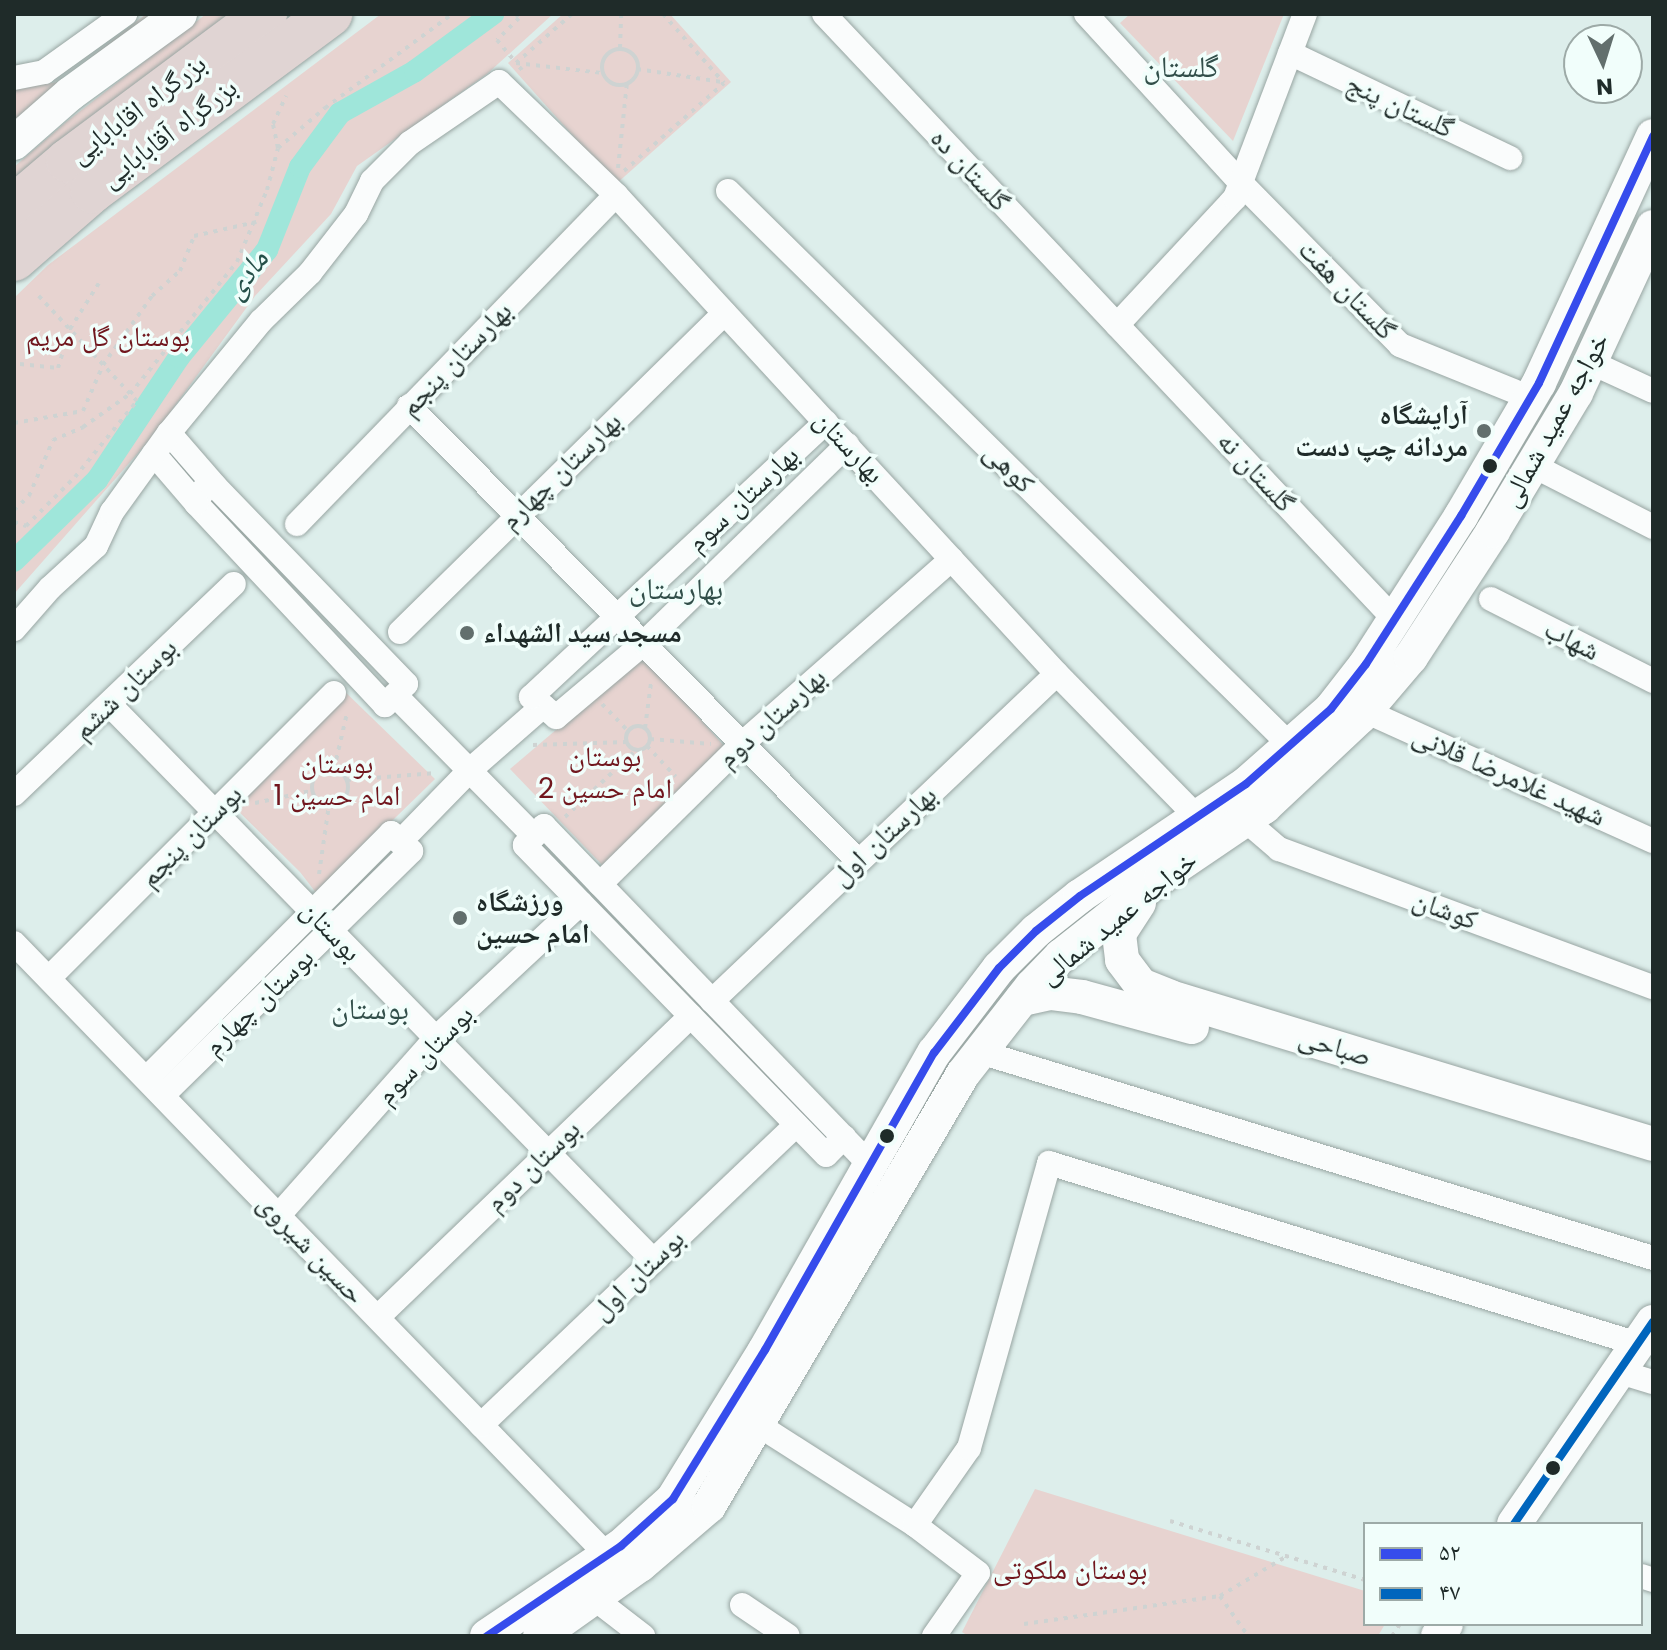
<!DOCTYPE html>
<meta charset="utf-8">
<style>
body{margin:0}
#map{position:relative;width:1667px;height:1650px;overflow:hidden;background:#ddeeeb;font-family:Poppins,"Noto Naskh Arabic",sans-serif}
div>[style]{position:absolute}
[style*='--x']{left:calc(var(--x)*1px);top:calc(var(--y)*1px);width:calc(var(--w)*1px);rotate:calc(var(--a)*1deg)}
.green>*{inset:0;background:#e7d3d0}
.canal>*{height:22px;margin:-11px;padding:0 11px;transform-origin:11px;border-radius:11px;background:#9fe6da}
.path>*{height:4px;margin-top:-2px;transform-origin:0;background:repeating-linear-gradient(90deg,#ced3d2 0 4px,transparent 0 10px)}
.path>.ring{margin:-2px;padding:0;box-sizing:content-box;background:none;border:4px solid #ced3d2;border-radius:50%}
.roads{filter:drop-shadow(0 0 2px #98a5a2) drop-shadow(0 0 2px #98a5a2)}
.street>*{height:24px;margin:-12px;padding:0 12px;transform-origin:12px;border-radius:12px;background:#fafcfc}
.secondary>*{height:34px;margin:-17px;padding:0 17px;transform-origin:17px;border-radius:17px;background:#fafcfc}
.highway>*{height:44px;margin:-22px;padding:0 22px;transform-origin:22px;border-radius:22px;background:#e0d4d3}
.bus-1>*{height:8px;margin:-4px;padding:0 4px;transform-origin:4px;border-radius:4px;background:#364cec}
.bus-2>*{height:8px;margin:-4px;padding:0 4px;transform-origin:4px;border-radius:4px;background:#0065bd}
.dots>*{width:22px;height:22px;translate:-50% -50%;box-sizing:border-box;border:4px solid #f1fefb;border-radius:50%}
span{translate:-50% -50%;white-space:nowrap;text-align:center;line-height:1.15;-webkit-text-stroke:7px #f1fefb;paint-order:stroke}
.street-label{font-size:28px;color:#1f2b29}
.park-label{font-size:28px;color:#71171e}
.poi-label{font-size:28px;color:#1f2b29;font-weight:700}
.right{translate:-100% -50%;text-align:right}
.left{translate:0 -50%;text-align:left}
.neighbourhood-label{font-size:30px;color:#324f4a}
.water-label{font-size:30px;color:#265049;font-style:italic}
.frame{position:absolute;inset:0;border:16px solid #1f2b29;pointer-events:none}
.legend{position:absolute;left:1363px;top:1522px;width:280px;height:104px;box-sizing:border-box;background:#f1fefb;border:2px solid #9daaa7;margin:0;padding:10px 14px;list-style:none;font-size:24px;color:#1f2b29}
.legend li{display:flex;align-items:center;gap:16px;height:40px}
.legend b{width:40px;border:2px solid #9daaa7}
.north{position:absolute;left:1563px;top:24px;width:80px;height:80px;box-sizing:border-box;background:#f1fefb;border:2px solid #9daaa7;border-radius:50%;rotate:176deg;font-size:22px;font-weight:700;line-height:32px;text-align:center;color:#1f2b29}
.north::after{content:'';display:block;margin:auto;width:28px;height:36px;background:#626f6d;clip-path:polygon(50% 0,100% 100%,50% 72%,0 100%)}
</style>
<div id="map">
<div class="green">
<div style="clip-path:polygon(146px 14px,170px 14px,14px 136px,14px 84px,28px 86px,59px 82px)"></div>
<div style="clip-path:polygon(206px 14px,242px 14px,14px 186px,14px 167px,66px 122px)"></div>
<div style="clip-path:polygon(381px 14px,553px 14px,487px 74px,357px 166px,331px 214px,255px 296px,153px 436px,14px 594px,14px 298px,48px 265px)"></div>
<div style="clip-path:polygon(563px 14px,670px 14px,731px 82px,616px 184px,508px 63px)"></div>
<div style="clip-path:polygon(1130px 14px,1284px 14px,1233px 141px,1120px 23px)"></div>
<div style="clip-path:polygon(644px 655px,724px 746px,605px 868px,510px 769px)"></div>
<div style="clip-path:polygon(337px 684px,435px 779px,317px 894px,300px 872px,225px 798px)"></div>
<div style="clip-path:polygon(1035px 1489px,1365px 1591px,1365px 1624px,1385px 1624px,1378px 1636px,968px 1636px,962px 1632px)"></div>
</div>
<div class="canal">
<div style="--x:14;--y:561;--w:116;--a:-44.3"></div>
<div style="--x:97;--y:480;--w:148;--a:-56.3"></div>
<div style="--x:179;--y:357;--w:139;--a:-50.6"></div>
<div style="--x:267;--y:250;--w:89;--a:-68.3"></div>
<div style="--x:300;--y:167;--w:67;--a:-53.5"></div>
<div style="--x:340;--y:113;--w:86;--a:-29.2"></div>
<div style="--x:415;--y:71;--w:97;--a:-36.2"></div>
</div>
<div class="path">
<div style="--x:516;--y:14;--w:5;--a:53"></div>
<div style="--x:519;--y:18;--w:31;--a:135"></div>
<div style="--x:497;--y:40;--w:30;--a:50"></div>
<div style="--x:516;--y:63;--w:88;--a:6.6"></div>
<div style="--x:663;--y:14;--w:92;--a:48.5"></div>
<div style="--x:620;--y:48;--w:34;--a:-88"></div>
<div class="ring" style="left:602px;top:49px;width:32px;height:32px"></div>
<div style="--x:637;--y:69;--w:86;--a:8.7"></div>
<div style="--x:522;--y:70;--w:9;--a:-131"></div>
<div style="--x:516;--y:63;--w:74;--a:-41.2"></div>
<div style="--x:278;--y:148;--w:62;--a:-40.4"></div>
<div style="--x:325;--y:108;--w:158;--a:-36.5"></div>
<div style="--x:618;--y:168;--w:85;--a:-84"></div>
<div style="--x:624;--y:171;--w:133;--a:-41.3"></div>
<div style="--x:20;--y:364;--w:38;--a:6"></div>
<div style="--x:58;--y:368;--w:41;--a:-72.9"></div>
<div style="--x:70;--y:329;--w:54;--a:-57.8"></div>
<div style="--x:14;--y:423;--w:70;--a:-9.9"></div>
<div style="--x:83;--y:411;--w:50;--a:-66.5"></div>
<div style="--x:103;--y:365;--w:85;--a:-54.6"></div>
<div style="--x:152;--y:296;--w:38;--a:-42"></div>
<div style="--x:180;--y:271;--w:38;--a:-68"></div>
<div style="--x:194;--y:236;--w:64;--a:-12.7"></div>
<div style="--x:14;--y:483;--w:8;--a:90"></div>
<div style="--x:14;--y:510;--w:21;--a:-43"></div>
<div style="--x:29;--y:496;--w:61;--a:-66.8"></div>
<div style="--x:53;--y:440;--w:33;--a:-23"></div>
<div style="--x:83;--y:427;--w:57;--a:-35.1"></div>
<div style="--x:130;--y:394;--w:170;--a:-51"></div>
<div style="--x:237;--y:262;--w:78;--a:-67.4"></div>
<div style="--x:267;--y:190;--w:43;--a:-75.3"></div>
<div style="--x:278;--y:148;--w:25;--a:-102"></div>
<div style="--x:273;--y:124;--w:31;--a:-65"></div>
<div style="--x:14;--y:522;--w:13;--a:18"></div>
<div style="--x:26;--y:526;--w:69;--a:-45"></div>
<div style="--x:75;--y:477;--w:98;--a:-50.8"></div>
<div style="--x:137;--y:401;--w:148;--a:-133.1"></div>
<div style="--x:602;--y:704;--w:37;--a:46"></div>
<div class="ring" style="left:626px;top:726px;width:20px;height:20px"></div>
<div style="--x:645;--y:728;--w:45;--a:-82.4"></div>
<div style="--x:650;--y:739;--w:61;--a:4.7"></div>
<div style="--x:533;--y:745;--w:94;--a:-1.8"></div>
<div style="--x:647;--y:746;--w:42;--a:46.9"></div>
<div class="ring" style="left:312px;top:769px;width:32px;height:32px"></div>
<div style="--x:334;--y:769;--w:57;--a:-76.9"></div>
<div style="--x:347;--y:780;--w:89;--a:-4.5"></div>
<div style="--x:255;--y:803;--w:57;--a:-12.1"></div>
<div style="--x:565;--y:817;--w:98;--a:-43.3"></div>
<div style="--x:319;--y:874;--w:70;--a:-81.8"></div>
<div style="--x:1170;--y:1521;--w:204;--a:16.8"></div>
<div style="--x:1220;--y:1596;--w:49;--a:55"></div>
<div style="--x:1024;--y:1624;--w:198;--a:-8.1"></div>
<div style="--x:1220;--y:1596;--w:78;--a:-30.8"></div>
<div style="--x:1392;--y:1636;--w:14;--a:-56"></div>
</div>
<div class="roads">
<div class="street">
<div style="--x:824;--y:14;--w:833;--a:46.7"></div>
<div style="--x:1086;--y:14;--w:229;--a:47.5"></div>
<div style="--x:1241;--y:183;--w:227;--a:45.5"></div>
<div style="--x:1400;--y:345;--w:123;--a:22"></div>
<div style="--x:1290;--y:53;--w:244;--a:25.5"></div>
<div style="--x:14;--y:78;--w:31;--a:-11"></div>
<div style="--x:44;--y:72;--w:100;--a:-35.6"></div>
<div style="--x:728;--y:191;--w:789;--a:44.59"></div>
<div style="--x:1117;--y:325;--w:173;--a:-47.1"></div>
<div style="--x:1235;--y:198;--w:197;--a:-69.2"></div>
<div style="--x:1590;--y:362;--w:69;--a:24.7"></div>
<div style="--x:409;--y:406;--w:638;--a:45.38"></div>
<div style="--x:169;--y:433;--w:70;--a:49"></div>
<div style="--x:215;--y:486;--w:275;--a:46"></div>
<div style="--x:406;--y:684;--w:30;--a:135"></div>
<div style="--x:385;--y:705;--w:277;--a:-133.1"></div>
<div style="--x:196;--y:503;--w:16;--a:-60"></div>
<div style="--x:204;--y:489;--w:11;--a:-15"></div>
<div style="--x:154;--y:454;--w:65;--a:49.4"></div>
<div style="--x:1534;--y:466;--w:134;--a:27.1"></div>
<div style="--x:297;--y:524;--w:458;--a:-45.9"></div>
<div style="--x:1491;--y:599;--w:182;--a:26.8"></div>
<div style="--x:14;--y:629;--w:55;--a:-48.7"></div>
<div style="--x:50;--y:588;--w:62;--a:-42.4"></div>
<div style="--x:96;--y:546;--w:38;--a:-65"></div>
<div style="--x:112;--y:512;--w:97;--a:-54.2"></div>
<div style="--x:169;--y:433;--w:145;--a:-50.6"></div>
<div style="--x:261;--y:321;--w:69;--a:-44.4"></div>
<div style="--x:310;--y:273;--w:75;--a:-52.1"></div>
<div style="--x:356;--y:214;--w:37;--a:-64"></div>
<div style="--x:372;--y:181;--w:54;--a:-45"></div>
<div style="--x:410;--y:143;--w:108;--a:-34.4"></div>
<div style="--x:499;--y:82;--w:163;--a:44"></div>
<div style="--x:616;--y:195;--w:651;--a:47.37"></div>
<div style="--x:1057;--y:674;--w:199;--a:45.6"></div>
<div style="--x:400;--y:632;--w:455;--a:-44.5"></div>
<div style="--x:395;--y:695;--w:198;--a:45.4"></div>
<div style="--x:110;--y:705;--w:776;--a:45.63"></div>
<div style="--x:543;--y:706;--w:17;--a:40"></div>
<div style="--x:556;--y:717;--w:115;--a:-40.1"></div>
<div style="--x:644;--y:643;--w:284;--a:-44.3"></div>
<div style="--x:1365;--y:711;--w:316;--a:24.3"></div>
<div style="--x:14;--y:794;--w:304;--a:-43.7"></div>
<div style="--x:1245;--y:820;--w:45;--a:40.5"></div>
<div style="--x:1279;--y:849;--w:399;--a:20.3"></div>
<div style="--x:600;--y:884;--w:201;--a:-44.6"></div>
<div style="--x:743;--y:743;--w:278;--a:-41.4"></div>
<div style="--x:14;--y:943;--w:852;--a:45.9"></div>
<div style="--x:49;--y:978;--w:403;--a:-45"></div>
<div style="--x:712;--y:1001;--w:475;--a:-43.5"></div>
<div style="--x:980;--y:1052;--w:704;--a:17.02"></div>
<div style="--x:147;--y:1078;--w:346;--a:-45.1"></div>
<div style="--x:391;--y:833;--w:13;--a:45"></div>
<div style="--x:163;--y:1095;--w:348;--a:-44.5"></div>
<div style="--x:411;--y:851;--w:14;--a:-141"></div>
<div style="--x:400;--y:842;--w:100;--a:-45.8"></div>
<div style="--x:470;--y:770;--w:97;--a:-41.2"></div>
<div style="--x:543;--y:706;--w:15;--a:-143"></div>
<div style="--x:531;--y:697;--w:403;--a:-43"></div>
<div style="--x:844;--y:1137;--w:25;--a:135"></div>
<div style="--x:826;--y:1155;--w:432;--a:-134.2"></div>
<div style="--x:525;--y:845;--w:27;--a:-45"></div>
<div style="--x:544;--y:826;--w:472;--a:46.1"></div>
<div style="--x:278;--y:1216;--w:238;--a:-48.4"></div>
<div style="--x:436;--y:1038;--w:198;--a:-43"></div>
<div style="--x:378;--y:1317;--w:434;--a:-43.9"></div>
<div style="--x:1620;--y:1372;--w:34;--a:17"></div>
<div style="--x:757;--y:1424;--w:188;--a:32.6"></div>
<div style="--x:915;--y:1525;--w:79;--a:37.3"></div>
<div style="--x:978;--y:1573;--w:77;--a:124.9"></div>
<div style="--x:481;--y:1425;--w:435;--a:-43.6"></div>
<div style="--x:915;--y:1525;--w:94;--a:-55"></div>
<div style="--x:969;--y:1448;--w:296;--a:-74.3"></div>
<div style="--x:1049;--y:1163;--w:616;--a:17.08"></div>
<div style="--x:1641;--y:1576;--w:13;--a:18"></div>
<div style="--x:595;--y:1599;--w:61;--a:37.6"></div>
<div style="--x:742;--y:1605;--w:55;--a:34"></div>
</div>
<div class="secondary">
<div style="--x:14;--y:143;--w:74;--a:-41.2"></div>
<div style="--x:70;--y:94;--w:136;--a:-36"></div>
<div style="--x:1139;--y:903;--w:37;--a:123"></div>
<div style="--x:1119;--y:934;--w:26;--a:83"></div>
<div style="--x:1122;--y:960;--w:31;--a:53"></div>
<div style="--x:1141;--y:985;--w:31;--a:22"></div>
<div style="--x:1170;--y:997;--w:505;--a:16.93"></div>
<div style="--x:1022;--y:999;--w:29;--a:-12"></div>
<div style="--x:1050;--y:993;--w:32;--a:7"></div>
<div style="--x:1082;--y:997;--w:114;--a:15.3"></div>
<div style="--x:1514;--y:1524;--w:245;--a:-55.5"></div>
<div style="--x:487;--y:1636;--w:161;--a:-33.9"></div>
<div style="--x:621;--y:1546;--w:70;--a:-42.1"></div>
<div style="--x:673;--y:1499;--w:175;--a:-58.3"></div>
<div style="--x:765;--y:1350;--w:342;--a:-60.4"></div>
<div style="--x:934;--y:1053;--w:107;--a:-52.6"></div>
<div style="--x:999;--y:968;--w:52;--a:-45"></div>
<div style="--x:1036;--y:931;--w:56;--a:-38.5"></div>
<div style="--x:1080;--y:896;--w:200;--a:-34"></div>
<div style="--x:1246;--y:784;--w:113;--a:-41.4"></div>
<div style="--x:1331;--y:709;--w:57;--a:-52.1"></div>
<div style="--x:1366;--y:664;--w:176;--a:-57.3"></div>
<div style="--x:1461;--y:516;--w:154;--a:-59.6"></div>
<div style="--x:1539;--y:383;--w:272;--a:-65.2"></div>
<div style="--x:540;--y:1636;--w:123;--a:-35.4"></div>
<div style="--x:640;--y:1565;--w:91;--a:-40.5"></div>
<div style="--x:709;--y:1506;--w:501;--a:-59.55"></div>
<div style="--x:963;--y:1074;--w:112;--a:-51.9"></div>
<div style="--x:1032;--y:986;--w:42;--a:-46"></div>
<div style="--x:1061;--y:956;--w:127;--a:-38.3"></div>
<div style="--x:1161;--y:877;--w:125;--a:-34.2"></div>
<div style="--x:1264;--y:807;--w:132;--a:-43.2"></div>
<div style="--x:1360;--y:717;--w:79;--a:-49.6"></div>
<div style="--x:1411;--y:657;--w:150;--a:-56.9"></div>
<div style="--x:1493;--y:531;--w:161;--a:-59"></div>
<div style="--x:1576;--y:393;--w:183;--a:-65.1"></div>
<div style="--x:1438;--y:1636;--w:14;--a:-56"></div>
</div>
<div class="highway">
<div style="--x:14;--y:207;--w:71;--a:-40.4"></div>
<div style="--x:68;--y:161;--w:246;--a:-36.7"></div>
<div style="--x:14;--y:259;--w:103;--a:-41.1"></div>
<div style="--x:92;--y:191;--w:297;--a:-36.6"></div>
</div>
</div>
<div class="bus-1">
<div style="--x:487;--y:1636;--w:161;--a:-33.9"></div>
<div style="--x:621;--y:1546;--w:70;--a:-42.1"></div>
<div style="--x:673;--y:1499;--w:175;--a:-58.3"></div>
<div style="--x:765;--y:1350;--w:342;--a:-60.4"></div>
<div style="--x:934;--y:1053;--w:107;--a:-52.6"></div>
<div style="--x:999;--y:968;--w:52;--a:-45"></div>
<div style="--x:1036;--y:931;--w:56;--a:-38.5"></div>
<div style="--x:1080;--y:896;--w:200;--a:-34"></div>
<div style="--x:1246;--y:784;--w:113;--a:-41.4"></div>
<div style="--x:1331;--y:709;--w:57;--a:-52.1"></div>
<div style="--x:1366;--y:664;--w:176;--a:-57.3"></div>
<div style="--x:1461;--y:516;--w:154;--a:-59.6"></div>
<div style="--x:1539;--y:383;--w:272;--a:-65.2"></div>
</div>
<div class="bus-2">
<div style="--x:1514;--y:1524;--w:245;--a:-55.5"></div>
</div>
<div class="dots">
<div style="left:1484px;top:431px;background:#626f6d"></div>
<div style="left:1490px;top:466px;background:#1f2b29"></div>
<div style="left:467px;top:633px;background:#626f6d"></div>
<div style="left:460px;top:918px;background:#626f6d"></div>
<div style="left:887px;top:1136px;background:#1f2b29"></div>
<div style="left:1553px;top:1468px;background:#1f2b29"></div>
</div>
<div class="street-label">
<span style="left:1400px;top:106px;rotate:25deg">گلستان پنج</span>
<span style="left:138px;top:109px;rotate:-37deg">بزرگراه اقابابایی</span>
<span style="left:169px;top:133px;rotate:-37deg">بزرگراه آقابابایی</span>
<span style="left:970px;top:170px;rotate:47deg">گلستان ده</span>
<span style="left:1347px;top:290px;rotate:46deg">گلستان هفت</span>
<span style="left:456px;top:359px;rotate:-46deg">بهارستان پنجم</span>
<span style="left:1555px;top:420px;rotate:-61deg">خواجه عمید شمالی</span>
<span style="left:849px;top:447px;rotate:47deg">بهارستان</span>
<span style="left:1009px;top:468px;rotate:45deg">کوهی</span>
<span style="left:561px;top:471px;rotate:-44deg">بهارستان چهارم</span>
<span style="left:1256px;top:472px;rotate:47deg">گلستان نه</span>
<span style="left:743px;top:499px;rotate:-43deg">بهارستان سوم</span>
<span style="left:1572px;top:640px;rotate:27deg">شهاب</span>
<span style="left:125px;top:689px;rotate:-44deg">بوستان ششم</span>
<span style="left:772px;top:718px;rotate:-42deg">بهارستان دوم</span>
<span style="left:1509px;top:776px;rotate:24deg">شهید غلامرضا قلانی</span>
<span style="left:191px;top:836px;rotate:-45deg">بوستان پنجم</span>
<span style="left:884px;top:836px;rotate:-43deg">بهارستان اول</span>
<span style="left:1445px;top:910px;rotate:20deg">کوشان</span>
<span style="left:1118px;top:918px;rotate:-39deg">خواجه عمید شمالی</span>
<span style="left:331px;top:931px;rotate:46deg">بوستان</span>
<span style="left:259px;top:1002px;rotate:-44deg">بوستان چهارم</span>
<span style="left:1335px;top:1047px;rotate:17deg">صباحی</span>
<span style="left:425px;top:1055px;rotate:-46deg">بوستان سوم</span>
<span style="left:533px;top:1166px;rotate:-44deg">بوستان دوم</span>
<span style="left:311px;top:1249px;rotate:46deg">حسین شیروی</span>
<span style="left:638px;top:1275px;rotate:-44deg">بوستان اول</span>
</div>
<div class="park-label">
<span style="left:108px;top:337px">بوستان گل مریم</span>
<span style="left:605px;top:773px">بوستان<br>امام حسین 2</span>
<span style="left:337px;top:780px">بوستان<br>امام حسین 1</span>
<span style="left:1070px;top:1570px">بوستان ملکوتی</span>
</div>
<div class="poi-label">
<span class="right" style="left:1468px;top:431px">آرایشگاه<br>مردانه چپ دست</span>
<span class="left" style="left:483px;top:633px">مسجد سید الشهداء</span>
<span class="left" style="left:476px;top:918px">ورزشگاه<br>امام حسین</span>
</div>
<div class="neighbourhood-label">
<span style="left:1181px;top:67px">گلستان</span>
<span style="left:676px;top:589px">بهارستان</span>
<span style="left:370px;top:1009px">بوستان</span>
</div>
<div class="water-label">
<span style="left:246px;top:274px;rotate:-53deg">مادی</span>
</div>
<div class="frame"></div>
<ul class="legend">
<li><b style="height:10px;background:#364cec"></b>۵۲</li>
<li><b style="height:10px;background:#0065bd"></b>۴۷</li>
</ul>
<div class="north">N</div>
</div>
